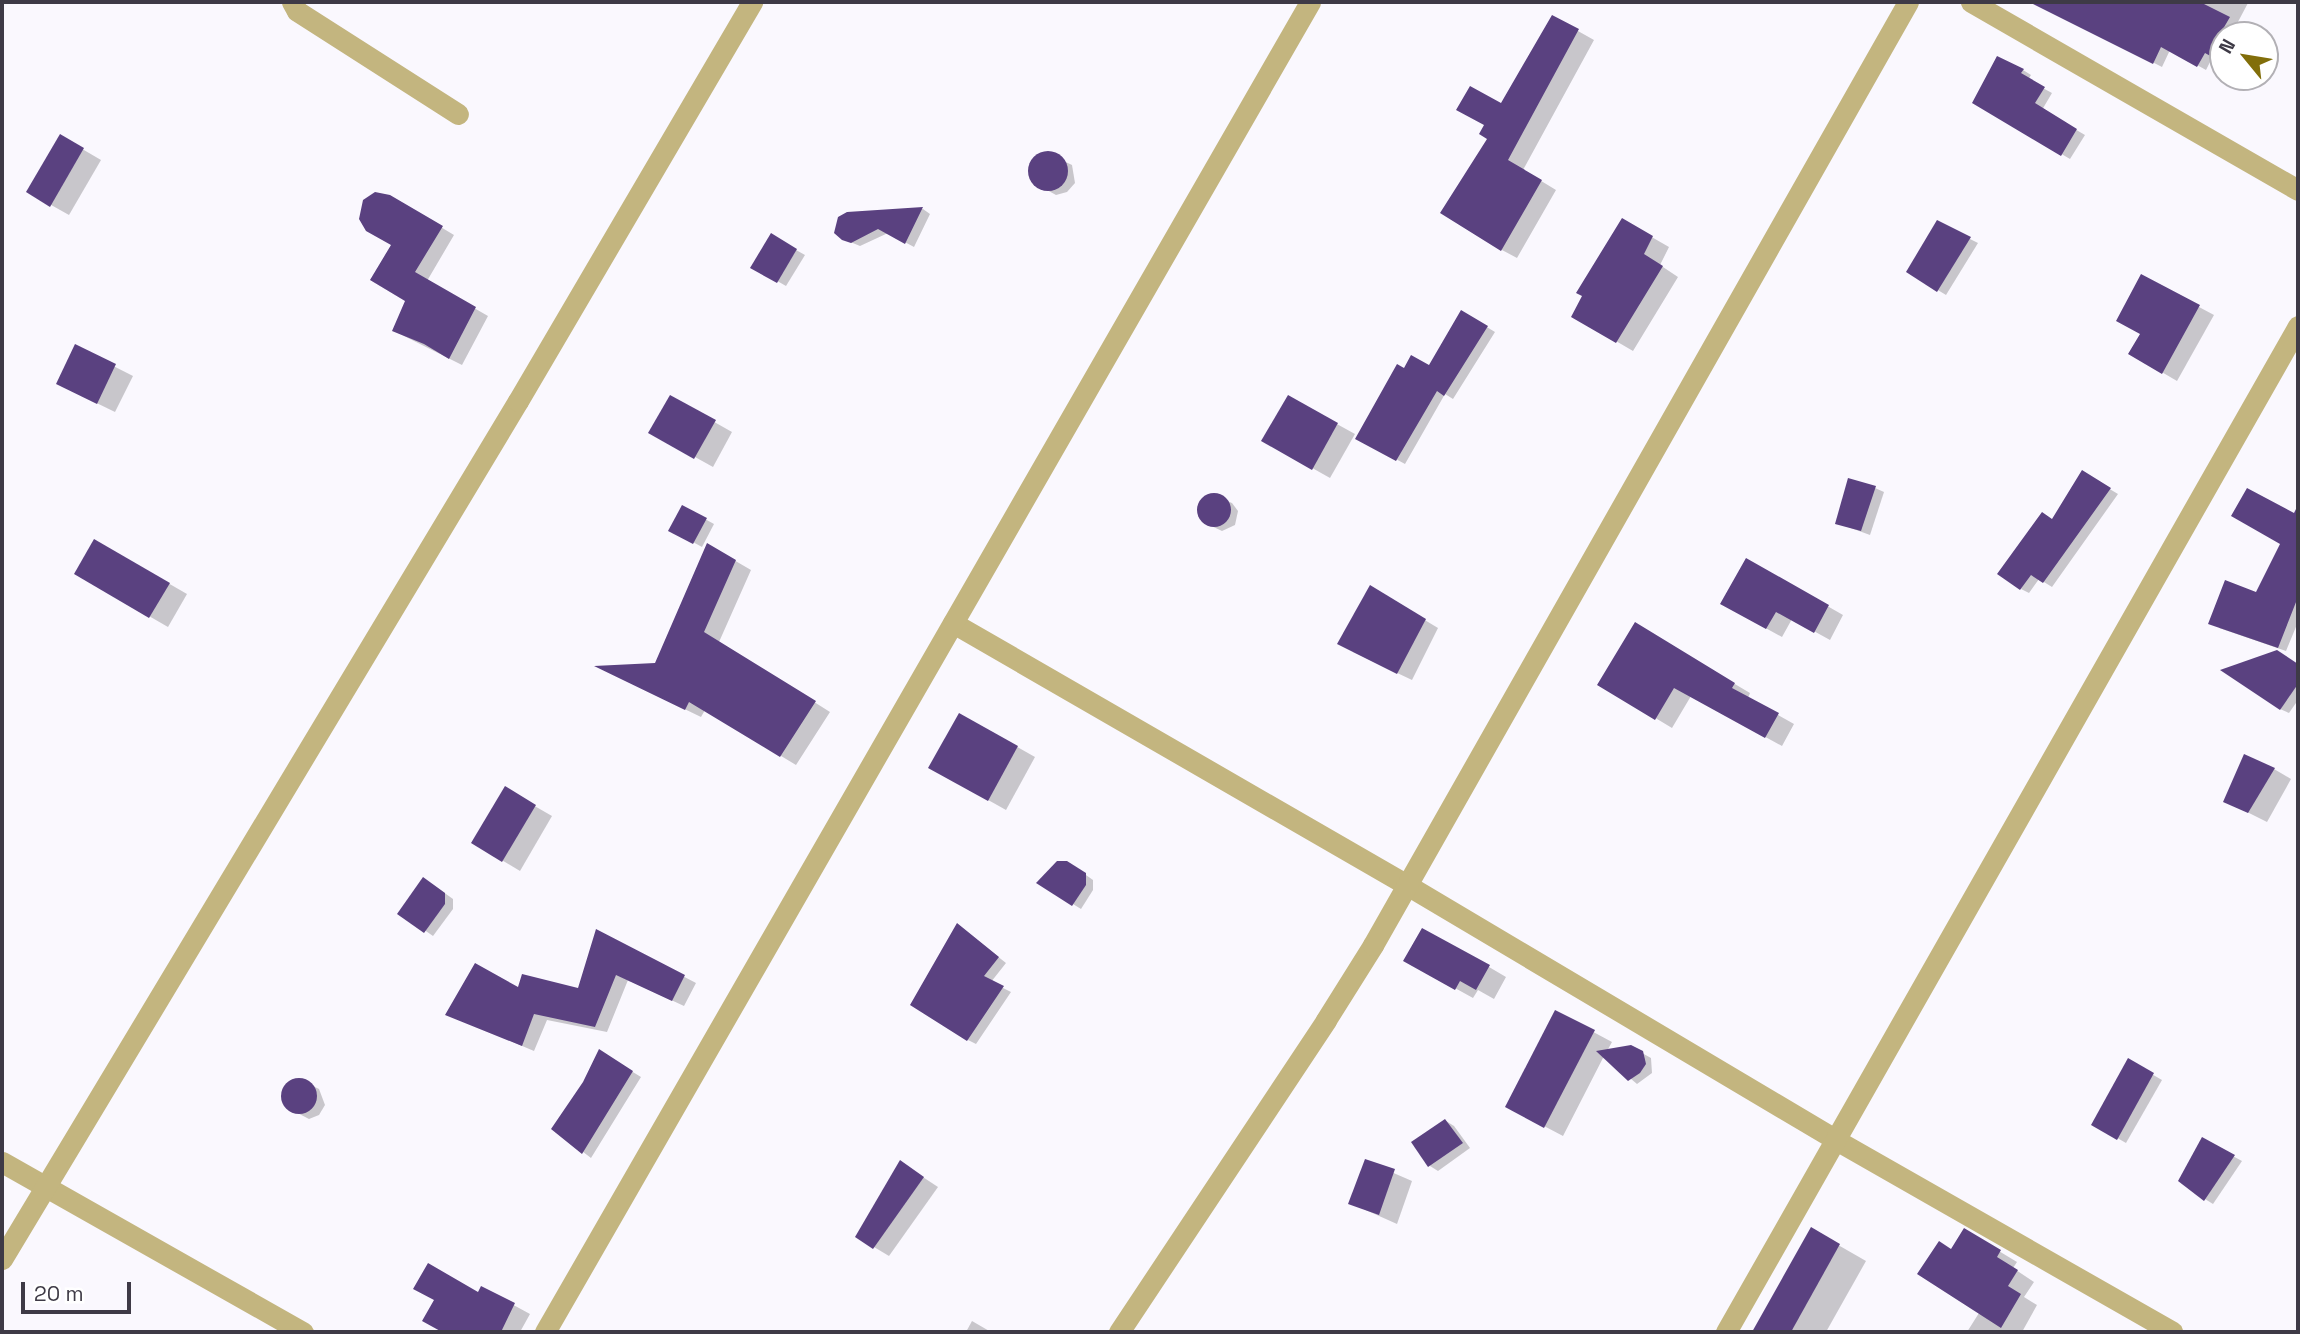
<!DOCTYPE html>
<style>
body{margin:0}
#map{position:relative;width:2300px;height:1334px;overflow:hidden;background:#faf8fe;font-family:"Space Grotesk",sans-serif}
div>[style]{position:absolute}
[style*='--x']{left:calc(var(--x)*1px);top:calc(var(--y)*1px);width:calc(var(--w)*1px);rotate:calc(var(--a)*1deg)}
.shadow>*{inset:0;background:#0003}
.building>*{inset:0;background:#5a4180}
.round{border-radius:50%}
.minor>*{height:21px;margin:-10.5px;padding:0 10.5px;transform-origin:10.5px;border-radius:10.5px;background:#c3b57f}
span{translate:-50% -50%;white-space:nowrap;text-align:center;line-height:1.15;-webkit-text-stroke:7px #fff;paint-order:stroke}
.frame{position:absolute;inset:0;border:4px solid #3e3a46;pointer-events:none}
.north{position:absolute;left:2209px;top:21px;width:70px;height:70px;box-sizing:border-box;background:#fff;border:2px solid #b2b0b5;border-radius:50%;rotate:300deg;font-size:19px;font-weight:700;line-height:28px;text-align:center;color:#3e3a46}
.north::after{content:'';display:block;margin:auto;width:24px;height:32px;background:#826e0a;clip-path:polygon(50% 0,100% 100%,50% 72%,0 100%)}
.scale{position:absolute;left:21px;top:1282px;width:110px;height:32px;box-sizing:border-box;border:4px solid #3e3a46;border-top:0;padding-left:9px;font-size:21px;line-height:24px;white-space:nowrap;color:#3e3a46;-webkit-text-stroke:5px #fff;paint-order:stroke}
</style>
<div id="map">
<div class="shadow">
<div style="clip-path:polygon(2131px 2px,2245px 2px,2248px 3px,2231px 35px,2223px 35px,2223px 49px,2218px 59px,2213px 56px,2206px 70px,2170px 50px,2162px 67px,2111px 41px)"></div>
<div style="clip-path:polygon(1553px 17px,1594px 40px,1523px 170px,1556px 190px,1517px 258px,1502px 250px,1490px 138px)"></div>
<div style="clip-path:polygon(2023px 70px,2031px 75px,2028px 80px,2052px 93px,2042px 110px,2085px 135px,2070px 159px,1974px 103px)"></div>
<div style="clip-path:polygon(60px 136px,101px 160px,69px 215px,28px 192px)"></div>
<div style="clip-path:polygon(1047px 153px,1072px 165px,1075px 183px,1067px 192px,1056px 195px,1036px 184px,1031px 173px,1031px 161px)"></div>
<div style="clip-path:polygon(389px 196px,454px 235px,427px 281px,488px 316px,462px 365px,394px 331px,407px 300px,393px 244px)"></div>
<div style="clip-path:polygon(923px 209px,930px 214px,914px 247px,888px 233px,860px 246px,843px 239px,843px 215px)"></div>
<div style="clip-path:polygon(1622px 220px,1669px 247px,1660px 265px,1678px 277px,1633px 351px,1573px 316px)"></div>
<div style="clip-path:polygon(1938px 223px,1978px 243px,1946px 295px,1908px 272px)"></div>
<div style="clip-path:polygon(771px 236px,805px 255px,786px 286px,753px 267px)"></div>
<div style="clip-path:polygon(2199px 307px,2214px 315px,2177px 381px,2131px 354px)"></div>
<div style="clip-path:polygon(1462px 312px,1495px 332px,1453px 399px,1445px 394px,1405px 464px,1357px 438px,1404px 370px,1430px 368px)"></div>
<div style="clip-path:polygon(76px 347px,133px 376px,115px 412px,76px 393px)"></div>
<div style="clip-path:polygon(670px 397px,732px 432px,713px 467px,650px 432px)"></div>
<div style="clip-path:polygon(1288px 397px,1355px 434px,1330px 478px,1264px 441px)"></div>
<div style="clip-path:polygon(2083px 473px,2118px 494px,2052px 587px,2039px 579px,2029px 593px,2021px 589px,2053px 521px)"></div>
<div style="clip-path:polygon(1875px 488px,1884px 492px,1870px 535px,1837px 523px)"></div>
<div style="clip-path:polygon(2247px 490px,2298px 516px,2298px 622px,2286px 651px,2219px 628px,2257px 594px,2282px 543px)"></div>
<div style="clip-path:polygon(1212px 495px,1232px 503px,1238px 511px,1235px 525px,1222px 531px,1203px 522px,1198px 507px,1203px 499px)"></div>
<div style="clip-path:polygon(683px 507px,714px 524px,702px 547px,671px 530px)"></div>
<div style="clip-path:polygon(95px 541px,187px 594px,168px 627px,76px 574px)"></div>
<div style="clip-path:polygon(708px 545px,751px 570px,719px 642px,830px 712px,796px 765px,705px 710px,701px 717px,612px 674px,656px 665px)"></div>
<div style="clip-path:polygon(1747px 560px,1843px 615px,1830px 640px,1792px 619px,1782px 637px,1722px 604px)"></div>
<div style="clip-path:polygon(1370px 587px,1438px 628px,1412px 680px,1353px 652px)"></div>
<div style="clip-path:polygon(1635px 625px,1750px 693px,1748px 698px,1794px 724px,1782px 746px,1691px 696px,1672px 728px,1599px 684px)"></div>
<div style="clip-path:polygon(2286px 657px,2298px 665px,2298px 700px,2289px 713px,2280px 709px)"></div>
<div style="clip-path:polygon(960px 715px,1035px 757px,1006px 810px,931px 768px)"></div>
<div style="clip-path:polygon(2274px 769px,2291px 779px,2267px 822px,2225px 801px)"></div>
<div style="clip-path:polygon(505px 789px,552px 816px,520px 871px,473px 843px)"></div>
<div style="clip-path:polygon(1076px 868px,1093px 880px,1093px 890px,1081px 909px,1039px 883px)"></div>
<div style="clip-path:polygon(432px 884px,453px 899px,453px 909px,433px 936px,400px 913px)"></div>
<div style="clip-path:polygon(958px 925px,1006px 963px,991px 982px,1011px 992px,976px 1044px,968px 1040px)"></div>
<div style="clip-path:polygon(597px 931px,696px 983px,684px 1006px,628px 980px,607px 1032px,547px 1020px,534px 1051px,447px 1014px,519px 990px,579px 990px)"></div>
<div style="clip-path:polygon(1406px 961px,1489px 967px,1506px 977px,1494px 999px,1478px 990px,1473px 998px)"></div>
<div style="clip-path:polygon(1556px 1012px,1612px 1042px,1607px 1051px,1642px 1053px,1651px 1058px,1652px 1073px,1637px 1084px,1604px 1056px,1563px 1136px,1525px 1116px)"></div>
<div style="clip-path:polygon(600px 1052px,641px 1077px,591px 1158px,553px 1129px,585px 1082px)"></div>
<div style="clip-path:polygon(2129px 1061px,2162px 1080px,2126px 1143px,2093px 1124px)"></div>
<div style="clip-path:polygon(299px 1079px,319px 1089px,325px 1105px,319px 1115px,309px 1119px,286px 1107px,282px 1093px,288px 1083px)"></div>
<div style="clip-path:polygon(1446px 1121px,1454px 1126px,1470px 1148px,1438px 1171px,1430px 1166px)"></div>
<div style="clip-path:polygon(2203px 1140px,2242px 1161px,2213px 1204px,2205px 1199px)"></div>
<div style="clip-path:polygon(1366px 1161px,1412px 1181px,1397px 1224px,1350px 1203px)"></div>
<div style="clip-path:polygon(900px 1162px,938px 1187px,889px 1256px,874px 1247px)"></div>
<div style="clip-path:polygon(1812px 1230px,1866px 1261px,1826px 1332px,1754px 1332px)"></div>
<div style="clip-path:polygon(1964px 1230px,2017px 1262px,2013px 1268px,2034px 1282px,2024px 1297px,2037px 1305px,2022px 1332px,1967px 1332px,1979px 1313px,1952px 1250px)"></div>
<div style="clip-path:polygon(482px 1288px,530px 1314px,520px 1332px,445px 1332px,424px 1321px,479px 1294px)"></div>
<div style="clip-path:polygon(972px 1321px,991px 1332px,966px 1332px)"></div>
</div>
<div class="building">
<div style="clip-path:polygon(2029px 2px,2200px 2px,2230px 17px,2223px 29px,2223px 42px,2214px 58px,2205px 53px,2197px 67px,2161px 47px,2153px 64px)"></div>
<div style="clip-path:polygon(1552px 15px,1579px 29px,1508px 160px,1542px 180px,1501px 251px,1440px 213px,1487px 139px,1479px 134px,1484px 125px,1456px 110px,1470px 86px,1501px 103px)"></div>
<div style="clip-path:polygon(1997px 56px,2024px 69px,2021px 73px,2045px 87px,2035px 103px,2077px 129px,2061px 156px,1972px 103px)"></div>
<div style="clip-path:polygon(60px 134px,84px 148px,50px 207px,26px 192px)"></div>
<div class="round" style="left:1028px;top:151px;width:40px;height:40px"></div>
<div style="clip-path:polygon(375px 192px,390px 195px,443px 226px,415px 272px,476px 307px,449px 359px,424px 344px,392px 331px,405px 301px,370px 280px,391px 245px,366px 231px,359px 219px,363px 200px)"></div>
<div style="clip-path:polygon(923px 207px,905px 244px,878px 229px,851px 243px,842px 240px,834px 233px,838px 217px,847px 212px)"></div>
<div style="clip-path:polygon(1622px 218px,1653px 236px,1644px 254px,1663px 266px,1616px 343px,1571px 317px,1582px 296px,1576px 293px)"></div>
<div style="clip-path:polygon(1937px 220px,1971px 237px,1937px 292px,1906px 272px)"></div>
<div style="clip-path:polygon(771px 233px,797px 249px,777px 283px,750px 268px)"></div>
<div style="clip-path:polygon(2141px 274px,2200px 305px,2162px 374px,2128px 354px,2140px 334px,2116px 321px)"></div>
<div style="clip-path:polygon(1461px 310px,1488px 326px,1444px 396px,1437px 391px,1396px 461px,1355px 439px,1397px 364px,1404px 368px,1411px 355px,1429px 365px)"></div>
<div style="clip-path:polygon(75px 344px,116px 364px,97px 404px,56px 384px)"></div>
<div style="clip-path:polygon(670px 395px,716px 420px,694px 459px,648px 433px)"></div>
<div style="clip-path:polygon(1288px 395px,1338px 423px,1312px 470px,1261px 441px)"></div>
<div style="clip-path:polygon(2082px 470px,2111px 488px,2043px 583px,2031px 575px,2020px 590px,1997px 574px,2042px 512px,2052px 519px)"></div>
<div style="clip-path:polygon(1848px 478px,1876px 486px,1861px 531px,1835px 524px)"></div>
<div style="clip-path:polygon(2247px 488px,2294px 513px,2298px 505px,2298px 597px,2278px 648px,2208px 624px,2225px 580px,2256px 592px,2280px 544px,2231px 516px)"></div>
<div class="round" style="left:1197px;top:493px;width:34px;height:34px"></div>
<div style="clip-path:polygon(682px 505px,707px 518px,693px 544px,668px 531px)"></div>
<div style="clip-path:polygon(94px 539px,170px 583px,149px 618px,74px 574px)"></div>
<div style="clip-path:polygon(707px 543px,736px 560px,704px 632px,816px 701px,780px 757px,689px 702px,685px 710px,594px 666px,655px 663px)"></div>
<div style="clip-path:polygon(1746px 558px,1829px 605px,1814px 633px,1776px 612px,1766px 629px,1720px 604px)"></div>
<div style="clip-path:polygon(1370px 585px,1426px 619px,1397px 674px,1337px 644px)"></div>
<div style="clip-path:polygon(1635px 622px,1735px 683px,1732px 688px,1779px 713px,1765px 738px,1674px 688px,1655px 720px,1597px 685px)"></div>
<div style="clip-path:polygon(2277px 650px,2298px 664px,2298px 684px,2280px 710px,2220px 670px)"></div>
<div style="clip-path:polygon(959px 713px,1018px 746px,988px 801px,928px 768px)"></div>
<div style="clip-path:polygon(2244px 754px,2275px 768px,2248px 813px,2223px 802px)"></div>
<div style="clip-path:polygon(505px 786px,536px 805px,502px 862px,471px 843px)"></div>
<div style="clip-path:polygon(1057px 861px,1067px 861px,1086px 873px,1086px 885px,1072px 906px,1036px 883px)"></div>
<div style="clip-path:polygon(423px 877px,445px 893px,445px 904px,424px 933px,397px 914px)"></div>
<div style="clip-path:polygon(957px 923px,999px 957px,984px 976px,1004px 986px,967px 1041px,910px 1005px)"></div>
<div style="clip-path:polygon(1422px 928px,1490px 965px,1476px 990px,1460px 981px,1455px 990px,1403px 961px)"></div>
<div style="clip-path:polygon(596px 929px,685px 975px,672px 1001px,616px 975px,595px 1027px,534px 1014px,522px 1046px,445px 1015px,475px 963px,518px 987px,522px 974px,578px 988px)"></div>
<div style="clip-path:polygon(1555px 1010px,1595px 1030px,1544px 1128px,1505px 1107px)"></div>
<div style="clip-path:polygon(1631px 1045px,1643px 1051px,1646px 1064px,1640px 1073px,1628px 1081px,1596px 1051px)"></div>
<div style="clip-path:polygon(599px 1049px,633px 1071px,582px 1154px,551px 1129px,583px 1082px)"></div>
<div style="clip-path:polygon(2128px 1058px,2154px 1073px,2117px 1140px,2091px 1125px)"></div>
<div class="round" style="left:281px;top:1078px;width:36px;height:36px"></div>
<div style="clip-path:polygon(1445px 1119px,1463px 1143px,1428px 1167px,1411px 1142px)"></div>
<div style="clip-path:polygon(2202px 1137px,2235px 1155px,2204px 1201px,2178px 1181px)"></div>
<div style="clip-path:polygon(1365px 1159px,1395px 1169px,1379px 1215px,1348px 1204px)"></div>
<div style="clip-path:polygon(900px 1160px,924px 1177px,873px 1249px,855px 1237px)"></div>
<div style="clip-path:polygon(1811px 1227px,1840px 1244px,1791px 1332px,1752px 1332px)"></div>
<div style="clip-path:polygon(1964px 1228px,2001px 1250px,1997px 1257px,2018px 1270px,2008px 1286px,2021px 1294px,2001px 1328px,1917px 1274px,1939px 1241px,1951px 1249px)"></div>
<div style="clip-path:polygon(428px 1263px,478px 1292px,481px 1286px,515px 1303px,501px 1332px,442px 1332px,422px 1321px,434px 1300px,413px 1289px)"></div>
</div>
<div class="minor">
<div style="--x:292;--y:2;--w:10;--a:61"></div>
<div style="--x:297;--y:11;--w:191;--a:32.6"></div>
<div style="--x:1971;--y:2;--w:377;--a:29.9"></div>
<div style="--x:953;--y:623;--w:524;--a:29.99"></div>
<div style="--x:1407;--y:885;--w:499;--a:30.7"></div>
<div style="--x:1836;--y:1140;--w:387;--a:29.7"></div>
<div style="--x:2;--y:1162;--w:346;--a:29.5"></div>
<div style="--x:2;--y:1259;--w:1001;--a:-58.98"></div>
<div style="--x:518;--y:401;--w:463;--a:-59.6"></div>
<div style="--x:545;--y:1332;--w:1534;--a:-60.09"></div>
<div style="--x:1119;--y:1332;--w:374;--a:-56.4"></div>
<div style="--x:1326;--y:1020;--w:89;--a:-57.9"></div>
<div style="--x:1373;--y:945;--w:1084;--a:-60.43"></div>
<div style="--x:1726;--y:1332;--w:1157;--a:-60.38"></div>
</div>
<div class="frame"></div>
<div class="north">N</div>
<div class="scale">20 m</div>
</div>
